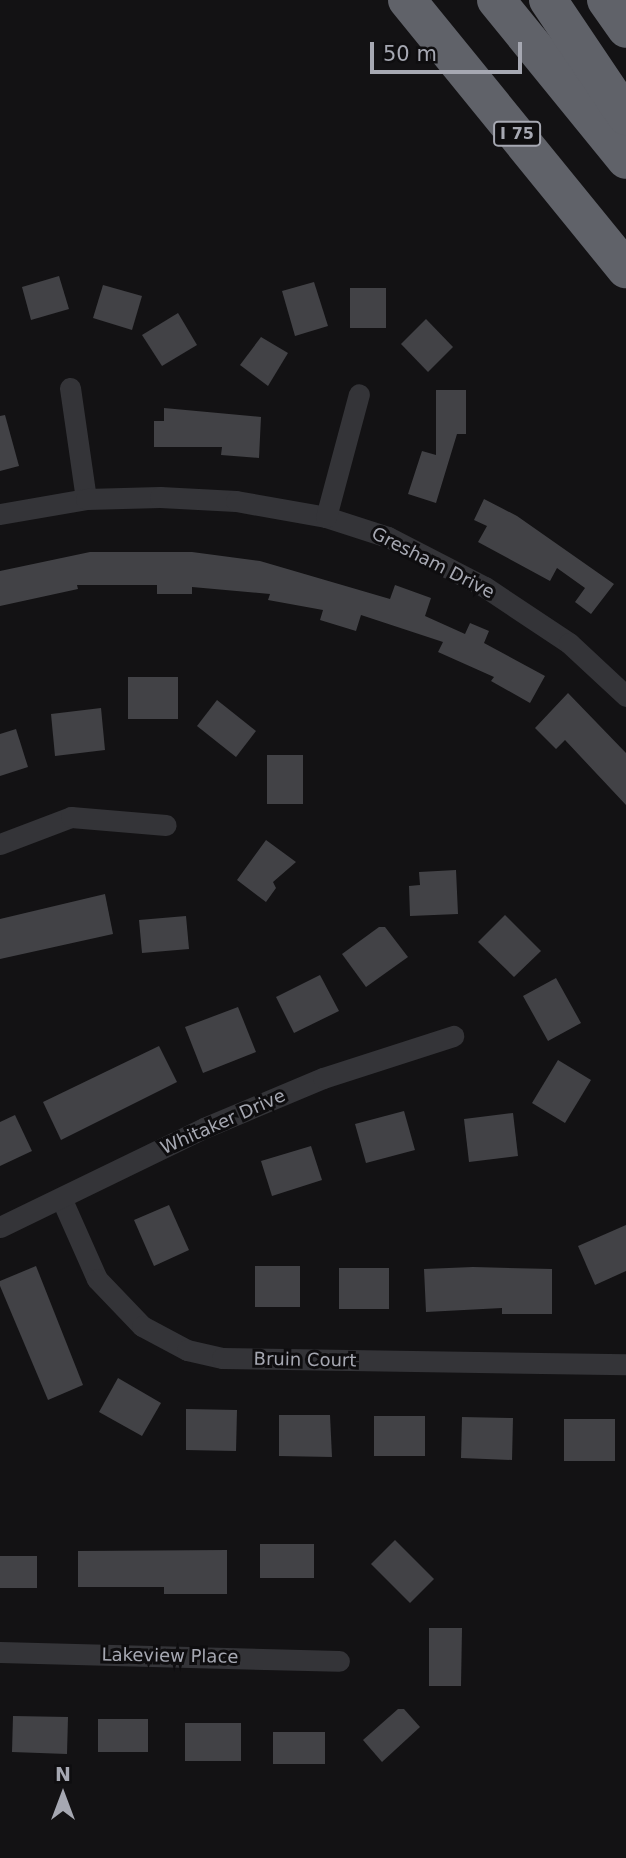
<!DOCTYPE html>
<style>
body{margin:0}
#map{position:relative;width:626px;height:1858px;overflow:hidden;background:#131214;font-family:"DejaVu Sans",sans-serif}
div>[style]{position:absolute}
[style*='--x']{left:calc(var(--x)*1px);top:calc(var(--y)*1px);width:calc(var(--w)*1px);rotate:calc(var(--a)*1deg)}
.building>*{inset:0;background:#424246}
.street>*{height:21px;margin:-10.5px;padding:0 10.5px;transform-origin:10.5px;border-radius:10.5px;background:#343438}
.highway>*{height:38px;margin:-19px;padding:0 19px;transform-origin:19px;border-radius:19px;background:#606269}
span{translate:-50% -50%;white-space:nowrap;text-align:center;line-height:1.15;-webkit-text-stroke:6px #0e0d0f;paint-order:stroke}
.shield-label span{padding:2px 5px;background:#0e0d0f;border:2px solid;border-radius:5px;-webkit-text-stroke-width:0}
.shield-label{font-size:16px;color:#a6a8b2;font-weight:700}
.street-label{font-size:18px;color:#a6a8b2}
.north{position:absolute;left:28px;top:1760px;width:70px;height:70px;-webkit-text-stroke:5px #0e0d0f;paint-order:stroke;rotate:0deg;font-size:19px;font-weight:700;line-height:28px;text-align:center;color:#a6a8b2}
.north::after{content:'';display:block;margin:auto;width:24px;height:32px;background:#a6a8b2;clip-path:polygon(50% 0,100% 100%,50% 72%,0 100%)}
.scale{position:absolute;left:370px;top:42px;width:152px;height:32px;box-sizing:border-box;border:4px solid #a6a8b2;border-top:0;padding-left:9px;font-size:21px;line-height:24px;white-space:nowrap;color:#a6a8b2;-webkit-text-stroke:5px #0e0d0f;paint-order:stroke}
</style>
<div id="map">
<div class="building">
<div style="clip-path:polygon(59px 276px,69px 309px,31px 320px,22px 287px)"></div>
<div style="clip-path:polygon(314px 282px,328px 326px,295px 336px,282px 291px)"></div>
<div style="clip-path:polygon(103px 285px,142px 296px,132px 330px,93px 318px)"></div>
<div style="clip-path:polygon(350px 288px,386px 288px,386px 328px,350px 328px)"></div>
<div style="clip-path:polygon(178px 313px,197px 345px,162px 366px,142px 335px)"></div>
<div style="clip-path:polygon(426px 319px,453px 347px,428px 372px,401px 344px)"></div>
<div style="clip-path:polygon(261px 337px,288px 353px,268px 386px,240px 365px)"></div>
<div style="clip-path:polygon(436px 390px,466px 390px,466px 434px,457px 434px,436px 503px,408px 494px,422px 451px,436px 455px)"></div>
<div style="clip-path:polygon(164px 408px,261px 417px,259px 458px,221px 455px,222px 447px,154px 447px,154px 421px,164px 421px)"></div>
<div style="clip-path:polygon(5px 415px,19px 466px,0 471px,0 416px)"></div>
<div style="clip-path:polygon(484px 499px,517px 516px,614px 584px,591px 614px,575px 602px,585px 588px,557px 568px,550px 581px,478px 542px,487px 526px,474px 520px)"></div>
<div style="clip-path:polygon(90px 552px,192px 552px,260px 561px,390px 599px,395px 585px,431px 598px,425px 616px,465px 634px,470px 623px,489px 631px,484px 643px,545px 676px,530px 703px,491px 681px,494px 677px,438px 652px,443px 642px,361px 615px,356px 631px,320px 620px,323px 610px,268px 600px,270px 594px,192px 587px,192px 594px,157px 594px,157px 585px,77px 585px,78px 589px,0 606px,0 571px)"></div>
<div style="clip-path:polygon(128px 677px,178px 677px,178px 719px,128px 719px)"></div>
<div style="clip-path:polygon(568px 693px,626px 753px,626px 805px,565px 740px,556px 749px,535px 728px)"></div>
<div style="clip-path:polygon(217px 700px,256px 731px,236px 757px,197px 726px)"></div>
<div style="clip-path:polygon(101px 708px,105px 750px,55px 756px,51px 714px)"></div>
<div style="clip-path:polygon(16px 729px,28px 767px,0 776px,0 734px)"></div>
<div style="clip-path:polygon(267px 755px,303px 755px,303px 804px,267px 804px)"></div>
<div style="clip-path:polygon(266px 840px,296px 862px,273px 882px,276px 888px,266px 902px,237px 880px)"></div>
<div style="clip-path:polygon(456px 870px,458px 914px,410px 916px,409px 886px,420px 885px,419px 872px)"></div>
<div style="clip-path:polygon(105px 894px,113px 934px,0 959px,0 919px)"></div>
<div style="clip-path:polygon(505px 915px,541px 951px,514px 977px,478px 942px)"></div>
<div style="clip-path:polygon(186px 916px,189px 949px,142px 953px,139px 920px)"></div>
<div style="clip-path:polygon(379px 927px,385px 927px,408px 957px,366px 987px,342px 954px)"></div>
<div style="clip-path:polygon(320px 975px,339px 1011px,294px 1033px,276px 997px)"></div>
<div style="clip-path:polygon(556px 978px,581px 1023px,548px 1041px,523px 996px)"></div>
<div style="clip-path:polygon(238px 1007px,256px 1052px,203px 1073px,185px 1027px)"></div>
<div style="clip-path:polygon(159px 1046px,177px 1082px,61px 1140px,43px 1102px)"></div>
<div style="clip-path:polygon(558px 1060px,591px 1080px,565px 1123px,532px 1103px)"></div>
<div style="clip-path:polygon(404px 1111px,415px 1150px,366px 1163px,355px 1124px)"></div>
<div style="clip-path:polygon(513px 1113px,518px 1156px,469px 1162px,464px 1119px)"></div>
<div style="clip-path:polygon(15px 1115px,32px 1151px,0 1166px,0 1122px)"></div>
<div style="clip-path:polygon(311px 1146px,322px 1180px,272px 1196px,261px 1161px)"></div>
<div style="clip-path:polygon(169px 1205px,189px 1250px,154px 1266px,134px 1220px)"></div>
<div style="clip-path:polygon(626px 1225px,626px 1271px,595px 1285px,578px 1246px)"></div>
<div style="clip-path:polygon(36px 1266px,83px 1385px,48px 1400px,0 1286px,0 1281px)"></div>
<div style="clip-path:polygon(255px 1266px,300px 1266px,300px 1307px,255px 1307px)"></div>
<div style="clip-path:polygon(473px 1267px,552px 1269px,552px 1314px,502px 1314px,502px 1308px,426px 1312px,424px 1269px)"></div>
<div style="clip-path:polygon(339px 1268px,389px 1268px,389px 1309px,339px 1309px)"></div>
<div style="clip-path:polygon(118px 1378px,161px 1403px,142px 1436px,99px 1412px)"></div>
<div style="clip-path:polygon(186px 1409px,237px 1410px,236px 1451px,186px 1450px)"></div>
<div style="clip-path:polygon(279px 1415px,330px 1415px,332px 1457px,279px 1456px)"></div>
<div style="clip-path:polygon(374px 1416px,425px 1416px,425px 1456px,374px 1456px)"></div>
<div style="clip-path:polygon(462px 1417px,513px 1418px,512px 1460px,461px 1458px)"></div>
<div style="clip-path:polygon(564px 1419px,615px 1419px,615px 1461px,564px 1461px)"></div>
<div style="clip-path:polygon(395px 1540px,434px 1579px,410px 1603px,371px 1564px)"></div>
<div style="clip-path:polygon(260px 1544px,314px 1544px,314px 1578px,260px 1578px)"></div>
<div style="clip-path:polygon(227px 1550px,227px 1594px,164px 1594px,164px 1587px,78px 1587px,78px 1551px)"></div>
<div style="clip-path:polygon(0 1556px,37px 1556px,37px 1588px,0 1588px)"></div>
<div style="clip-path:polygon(429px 1628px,462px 1628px,461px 1686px,429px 1686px)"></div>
<div style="clip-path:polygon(398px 1709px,404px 1709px,420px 1727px,382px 1762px,363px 1740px)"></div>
<div style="clip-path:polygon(13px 1716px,68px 1717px,67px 1754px,12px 1752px)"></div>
<div style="clip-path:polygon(98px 1719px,148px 1719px,148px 1752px,98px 1752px)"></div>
<div style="clip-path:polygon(185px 1723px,241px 1723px,241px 1761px,185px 1761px)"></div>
<div style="clip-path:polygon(273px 1732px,325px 1732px,325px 1764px,273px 1764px)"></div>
</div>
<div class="street">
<div style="--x:70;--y:388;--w:112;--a:81.8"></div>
<div style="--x:0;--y:514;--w:87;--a:-9.9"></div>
<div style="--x:86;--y:499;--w:74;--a:-1.5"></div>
<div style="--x:160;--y:497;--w:76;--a:3"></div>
<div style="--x:236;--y:501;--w:91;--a:10.1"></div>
<div style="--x:326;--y:517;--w:65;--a:17.9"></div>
<div style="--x:388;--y:537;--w:109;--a:27.3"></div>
<div style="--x:485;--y:587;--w:101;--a:33.7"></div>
<div style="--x:569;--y:643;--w:78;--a:42.9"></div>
<div style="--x:326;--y:517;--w:127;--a:-75"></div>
<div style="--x:0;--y:844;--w:76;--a:-20.8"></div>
<div style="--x:71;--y:817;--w:95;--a:4.8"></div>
<div style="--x:62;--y:1200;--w:86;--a:66.1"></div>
<div style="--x:97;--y:1279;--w:65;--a:46.2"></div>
<div style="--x:142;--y:1326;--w:51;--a:28.1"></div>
<div style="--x:187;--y:1350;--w:36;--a:13"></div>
<div style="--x:222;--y:1358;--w:404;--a:0.9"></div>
<div style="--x:0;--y:1227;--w:227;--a:-25.9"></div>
<div style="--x:204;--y:1128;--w:129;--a:-22.8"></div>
<div style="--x:323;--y:1078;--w:137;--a:-17.9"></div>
<div style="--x:0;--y:1652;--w:339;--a:1.5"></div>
</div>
<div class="highway">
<div style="--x:407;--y:0;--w:347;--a:50.9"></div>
<div style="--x:496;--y:0;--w:206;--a:50.9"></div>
<div style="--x:548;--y:0;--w:140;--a:56.1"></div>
<div style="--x:606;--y:0;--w:35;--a:55"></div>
</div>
<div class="shield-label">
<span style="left:517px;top:134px">I 75</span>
</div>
<div class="street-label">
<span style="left:433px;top:563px;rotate:27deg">Gresham Drive</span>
<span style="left:223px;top:1122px;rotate:-24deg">Whitaker Drive</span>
<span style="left:305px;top:1360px;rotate:1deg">Bruin Court</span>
<span style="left:170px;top:1656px;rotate:1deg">Lakeview Place</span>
</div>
<div class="north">N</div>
<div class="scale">50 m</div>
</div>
